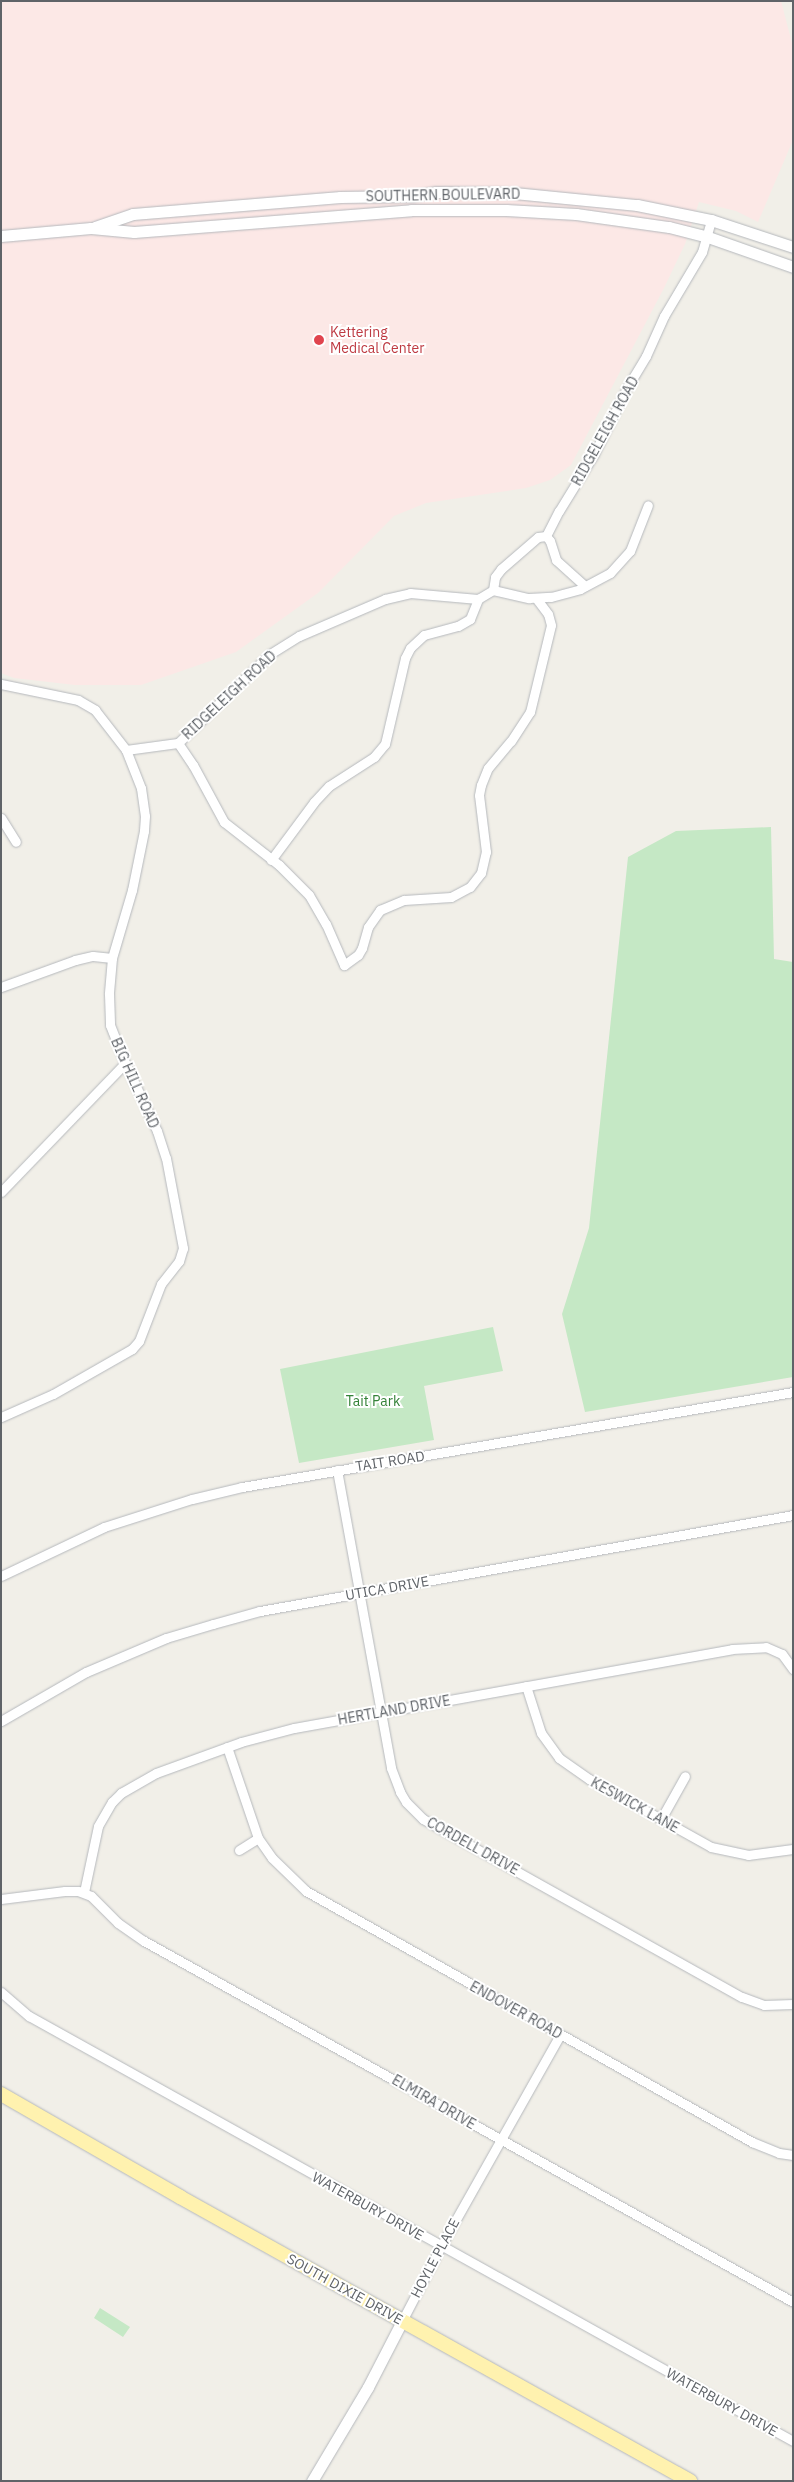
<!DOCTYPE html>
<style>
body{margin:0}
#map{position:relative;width:794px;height:2482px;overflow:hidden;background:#f1efe8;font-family:"IBM Plex Sans",sans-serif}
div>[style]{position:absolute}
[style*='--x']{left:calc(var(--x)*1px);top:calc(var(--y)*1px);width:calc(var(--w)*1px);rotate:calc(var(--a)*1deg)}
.medical>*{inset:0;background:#fce8e6}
.green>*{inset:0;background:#c5e8c5}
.roads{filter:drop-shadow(0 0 1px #b5b8bc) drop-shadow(0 0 1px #b5b8bc)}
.minor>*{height:9px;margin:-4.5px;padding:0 4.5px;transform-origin:4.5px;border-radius:4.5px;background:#fff}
.tertiary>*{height:11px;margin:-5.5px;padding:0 5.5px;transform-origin:5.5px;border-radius:5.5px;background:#fff}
.primary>*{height:14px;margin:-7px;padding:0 7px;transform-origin:7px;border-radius:7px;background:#fff2af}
.dots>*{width:14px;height:14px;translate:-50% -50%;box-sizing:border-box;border:2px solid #fff;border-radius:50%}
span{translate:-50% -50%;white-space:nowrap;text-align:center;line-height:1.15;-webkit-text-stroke:4px #fff;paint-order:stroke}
.street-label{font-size:14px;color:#5f6368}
.health-label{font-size:14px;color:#be3a42}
.left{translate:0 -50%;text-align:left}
.park-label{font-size:14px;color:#348238}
.frame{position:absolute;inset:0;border:2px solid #5f6368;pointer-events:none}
</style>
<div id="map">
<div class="medical">
<div style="clip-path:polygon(1px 1px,781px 1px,793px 47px,793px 140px,758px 222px,736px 211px,699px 202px,685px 244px,664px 288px,571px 465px,550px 480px,526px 488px,426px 503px,394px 516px,318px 593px,236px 652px,141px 685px,75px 685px,14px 678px,1px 673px)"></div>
</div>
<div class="green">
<div style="clip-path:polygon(771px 827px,774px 959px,793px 962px,793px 1377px,585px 1412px,562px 1314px,589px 1228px,628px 857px,676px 831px)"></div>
<div style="clip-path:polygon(493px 1327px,503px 1371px,424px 1386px,434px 1440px,299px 1463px,280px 1369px)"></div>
<div style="clip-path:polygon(100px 2308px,130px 2327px,123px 2337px,94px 2318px)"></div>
</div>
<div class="roads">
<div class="minor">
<div style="--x:546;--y:536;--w:28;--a:-63"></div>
<div style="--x:559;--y:511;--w:67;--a:-58.4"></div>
<div style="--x:594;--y:454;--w:76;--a:-63.4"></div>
<div style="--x:628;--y:386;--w:35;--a:-59"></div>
<div style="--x:646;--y:356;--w:44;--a:-65.8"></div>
<div style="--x:664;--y:316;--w:74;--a:-59.3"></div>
<div style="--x:702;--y:252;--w:33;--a:-74"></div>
<div style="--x:546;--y:536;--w:6;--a:51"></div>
<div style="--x:550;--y:541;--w:20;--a:72"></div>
<div style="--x:556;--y:560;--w:39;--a:42"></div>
<div style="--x:493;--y:590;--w:37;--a:13"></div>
<div style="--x:529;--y:598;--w:22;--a:-3"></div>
<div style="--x:551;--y:597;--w:30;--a:-15"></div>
<div style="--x:580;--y:589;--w:34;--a:-28"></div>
<div style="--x:610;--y:573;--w:30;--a:-48"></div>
<div style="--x:630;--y:551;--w:49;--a:-68.6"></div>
<div style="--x:1;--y:684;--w:79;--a:11.7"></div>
<div style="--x:78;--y:700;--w:20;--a:30"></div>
<div style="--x:95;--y:710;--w:51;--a:52.2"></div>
<div style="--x:126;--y:750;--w:41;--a:68.5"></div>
<div style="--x:141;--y:788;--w:28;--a:82"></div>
<div style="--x:145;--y:816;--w:15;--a:94"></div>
<div style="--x:144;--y:831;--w:60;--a:101.5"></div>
<div style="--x:132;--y:890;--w:71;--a:106.4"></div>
<div style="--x:112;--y:958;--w:36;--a:95"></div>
<div style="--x:109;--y:994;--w:31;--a:88"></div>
<div style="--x:110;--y:1025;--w:41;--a:68.5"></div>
<div style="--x:125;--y:1063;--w:75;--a:64.8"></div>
<div style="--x:157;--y:1131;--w:28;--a:72"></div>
<div style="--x:166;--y:1158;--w:92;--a:79.3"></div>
<div style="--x:183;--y:1248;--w:14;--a:107"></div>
<div style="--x:179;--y:1261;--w:29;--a:128"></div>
<div style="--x:161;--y:1284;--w:61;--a:111.1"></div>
<div style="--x:139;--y:1341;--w:11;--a:131"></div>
<div style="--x:132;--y:1349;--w:91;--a:150.3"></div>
<div style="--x:53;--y:1394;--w:57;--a:156.1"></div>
<div style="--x:178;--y:743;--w:27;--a:56"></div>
<div style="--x:193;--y:765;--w:65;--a:61.5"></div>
<div style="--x:224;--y:822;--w:70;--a:38"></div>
<div style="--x:279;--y:865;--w:42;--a:45"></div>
<div style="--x:309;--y:895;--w:34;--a:60"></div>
<div style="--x:326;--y:924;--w:45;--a:66.3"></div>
<div style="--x:344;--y:965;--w:17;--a:-36"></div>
<div style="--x:358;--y:955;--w:8;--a:-60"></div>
<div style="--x:362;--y:948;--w:22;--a:-74"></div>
<div style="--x:368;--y:927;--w:21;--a:-55"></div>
<div style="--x:380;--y:910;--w:26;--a:-23"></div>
<div style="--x:404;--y:900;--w:47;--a:-3.7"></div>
<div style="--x:451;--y:897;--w:21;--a:-28"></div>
<div style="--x:470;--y:887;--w:18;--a:-52"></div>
<div style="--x:481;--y:873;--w:22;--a:-77"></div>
<div style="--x:486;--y:852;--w:57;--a:-97"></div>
<div style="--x:479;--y:795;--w:10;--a:-79"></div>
<div style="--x:481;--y:785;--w:18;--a:-68"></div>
<div style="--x:488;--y:768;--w:35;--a:-50"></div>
<div style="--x:511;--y:741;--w:35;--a:-57"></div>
<div style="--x:530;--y:712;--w:89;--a:-76.4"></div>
<div style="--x:551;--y:625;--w:11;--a:-105"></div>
<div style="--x:548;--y:614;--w:20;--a:-127"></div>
<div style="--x:126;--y:750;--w:52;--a:-7.7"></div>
<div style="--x:178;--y:743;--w:128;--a:-44.1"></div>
<div style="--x:270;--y:654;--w:34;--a:-32"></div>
<div style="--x:299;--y:636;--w:94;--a:-23.3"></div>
<div style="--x:385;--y:599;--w:26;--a:-13"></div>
<div style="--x:410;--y:593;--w:68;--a:5"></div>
<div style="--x:1;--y:818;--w:28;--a:58"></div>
<div style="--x:271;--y:860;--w:72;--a:-53.4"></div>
<div style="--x:314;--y:802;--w:22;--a:-47"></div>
<div style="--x:329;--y:786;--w:54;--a:-32.8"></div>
<div style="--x:374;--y:757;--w:17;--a:-50"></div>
<div style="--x:385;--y:744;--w:88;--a:-76.9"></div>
<div style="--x:405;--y:658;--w:11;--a:-63"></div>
<div style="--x:410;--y:648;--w:19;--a:-43"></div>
<div style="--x:424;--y:635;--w:35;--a:-15"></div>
<div style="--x:458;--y:626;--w:14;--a:-30"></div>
<div style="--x:470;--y:619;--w:22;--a:-68"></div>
<div style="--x:478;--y:599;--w:17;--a:-31"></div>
<div style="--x:493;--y:590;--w:13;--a:-81"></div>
<div style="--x:495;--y:577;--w:10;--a:-53"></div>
<div style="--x:501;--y:569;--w:49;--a:-40.9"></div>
<div style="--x:538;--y:537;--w:8;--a:-7"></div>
<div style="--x:1;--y:987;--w:79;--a:-20"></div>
<div style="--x:75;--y:960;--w:18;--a:-13"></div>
<div style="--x:93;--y:956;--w:19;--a:6"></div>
<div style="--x:1;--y:1192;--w:179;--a:-46.1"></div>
<div style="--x:337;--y:1470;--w:303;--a:79.7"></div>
<div style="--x:391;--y:1768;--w:26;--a:69"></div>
<div style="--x:400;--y:1792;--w:12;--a:59"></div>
<div style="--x:406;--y:1802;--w:24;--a:45"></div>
<div style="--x:423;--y:1819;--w:365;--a:29.2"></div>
<div style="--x:742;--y:1997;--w:23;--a:20"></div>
<div style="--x:764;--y:2005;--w:29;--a:-2"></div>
<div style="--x:1;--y:1576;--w:114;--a:-25.4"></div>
<div style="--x:104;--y:1527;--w:92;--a:-17.7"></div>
<div style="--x:192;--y:1499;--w:51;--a:-13.5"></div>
<div style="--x:242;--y:1487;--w:559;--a:-9.78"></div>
<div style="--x:526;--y:1686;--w:49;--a:72.3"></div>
<div style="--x:541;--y:1733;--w:31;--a:54"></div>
<div style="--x:559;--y:1758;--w:37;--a:35"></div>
<div style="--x:589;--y:1779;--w:140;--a:29.1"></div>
<div style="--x:711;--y:1847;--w:38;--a:12"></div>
<div style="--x:748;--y:1855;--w:45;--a:-7.6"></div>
<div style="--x:1;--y:1721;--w:98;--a:-30"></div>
<div style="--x:86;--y:1672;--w:87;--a:-23"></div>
<div style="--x:166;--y:1638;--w:49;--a:-16.6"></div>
<div style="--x:213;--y:1624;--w:49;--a:-15.5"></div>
<div style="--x:260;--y:1611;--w:542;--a:-10.21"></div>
<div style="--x:227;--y:1747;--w:96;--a:71.2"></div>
<div style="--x:258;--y:1838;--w:24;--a:55"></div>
<div style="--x:272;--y:1858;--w:47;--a:44.1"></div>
<div style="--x:306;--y:1891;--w:512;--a:29.37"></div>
<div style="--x:752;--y:2142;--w:29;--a:22"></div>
<div style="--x:779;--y:2153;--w:14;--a:8"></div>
<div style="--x:661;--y:1819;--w:49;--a:-60.8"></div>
<div style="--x:239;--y:1850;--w:22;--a:-32"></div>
<div style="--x:84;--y:1892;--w:67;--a:-78"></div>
<div style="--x:98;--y:1826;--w:28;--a:-60"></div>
<div style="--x:112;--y:1802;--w:13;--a:-45"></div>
<div style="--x:121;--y:1793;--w:40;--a:-29.7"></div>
<div style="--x:156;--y:1773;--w:90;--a:-20"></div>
<div style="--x:241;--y:1742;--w:55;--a:-14.8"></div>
<div style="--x:294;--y:1728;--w:445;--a:-10.2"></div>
<div style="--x:732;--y:1649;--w:34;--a:-3"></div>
<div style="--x:766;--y:1647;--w:17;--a:24"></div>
<div style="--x:782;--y:1654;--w:19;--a:54"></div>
<div style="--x:1;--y:1899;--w:64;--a:-7.1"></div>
<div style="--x:65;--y:1891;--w:13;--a:0"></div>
<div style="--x:78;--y:1891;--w:14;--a:21"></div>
<div style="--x:91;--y:1896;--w:38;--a:45"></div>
<div style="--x:118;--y:1923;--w:32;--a:35"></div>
<div style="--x:144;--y:1941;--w:743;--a:29.08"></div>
<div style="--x:1;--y:1992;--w:37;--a:41"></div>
<div style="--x:29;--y:2016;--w:874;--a:29.09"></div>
<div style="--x:402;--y:2321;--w:85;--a:-62.5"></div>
<div style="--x:441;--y:2246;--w:242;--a:-60.6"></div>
</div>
<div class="tertiary">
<div style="--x:95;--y:227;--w:40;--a:-18.9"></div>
<div style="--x:133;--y:214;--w:208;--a:-4.7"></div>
<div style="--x:340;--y:197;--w:71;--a:-0.8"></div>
<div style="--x:411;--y:196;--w:26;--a:-9"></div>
<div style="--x:437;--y:192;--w:77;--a:0.7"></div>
<div style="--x:514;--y:193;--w:124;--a:5.6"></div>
<div style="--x:637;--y:205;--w:76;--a:11.5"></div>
<div style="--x:711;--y:220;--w:86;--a:18.2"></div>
<div style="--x:1;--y:236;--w:90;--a:-5.1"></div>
<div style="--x:91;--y:228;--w:43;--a:5.3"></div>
<div style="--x:134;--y:232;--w:278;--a:-4.5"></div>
<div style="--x:411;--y:210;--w:95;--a:0"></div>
<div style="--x:506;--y:210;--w:70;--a:3.3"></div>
<div style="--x:576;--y:214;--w:94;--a:8"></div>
<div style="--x:669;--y:227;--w:40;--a:14.4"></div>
<div style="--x:708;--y:237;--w:90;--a:19.4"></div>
<div style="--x:312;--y:2481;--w:109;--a:-59.2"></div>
<div style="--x:368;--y:2387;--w:74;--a:-62.7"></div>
</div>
<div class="primary">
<div style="--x:1;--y:2094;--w:207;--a:29.9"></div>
<div style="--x:180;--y:2197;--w:584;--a:29.11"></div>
</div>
</div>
<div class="dots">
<div style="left:319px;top:340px;background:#e0444e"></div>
</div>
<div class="street-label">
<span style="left:443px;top:195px;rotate:-1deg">SOUTHERN BOULEVARD</span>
<span style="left:605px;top:431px;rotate:-61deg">RIDGELEIGH ROAD</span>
<span style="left:229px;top:695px;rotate:-43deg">RIDGELEIGH ROAD</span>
<span style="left:135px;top:1083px;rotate:66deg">BIG HILL ROAD</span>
<span style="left:390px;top:1461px;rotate:-9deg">TAIT ROAD</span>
<span style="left:387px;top:1588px;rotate:-10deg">UTICA DRIVE</span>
<span style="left:394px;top:1710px;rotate:-10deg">HERTLAND DRIVE</span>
<span style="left:635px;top:1805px;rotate:29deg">KESWICK LANE</span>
<span style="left:473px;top:1846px;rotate:29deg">CORDELL DRIVE</span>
<span style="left:516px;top:2010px;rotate:29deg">ENDOVER ROAD</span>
<span style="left:434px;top:2102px;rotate:30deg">ELMIRA DRIVE</span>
<span style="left:368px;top:2206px;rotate:29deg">WATERBURY DRIVE</span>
<span style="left:435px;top:2258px;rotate:-62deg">HOYLE PLACE</span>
<span style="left:345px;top:2289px;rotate:29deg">SOUTH DIXIE DRIVE</span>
<span style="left:722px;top:2402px;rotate:29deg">WATERBURY DRIVE</span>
</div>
<div class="health-label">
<span class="left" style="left:330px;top:340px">Kettering<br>Medical Center</span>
</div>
<div class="park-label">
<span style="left:373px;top:1401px">Tait Park</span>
</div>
<div class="frame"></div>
</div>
